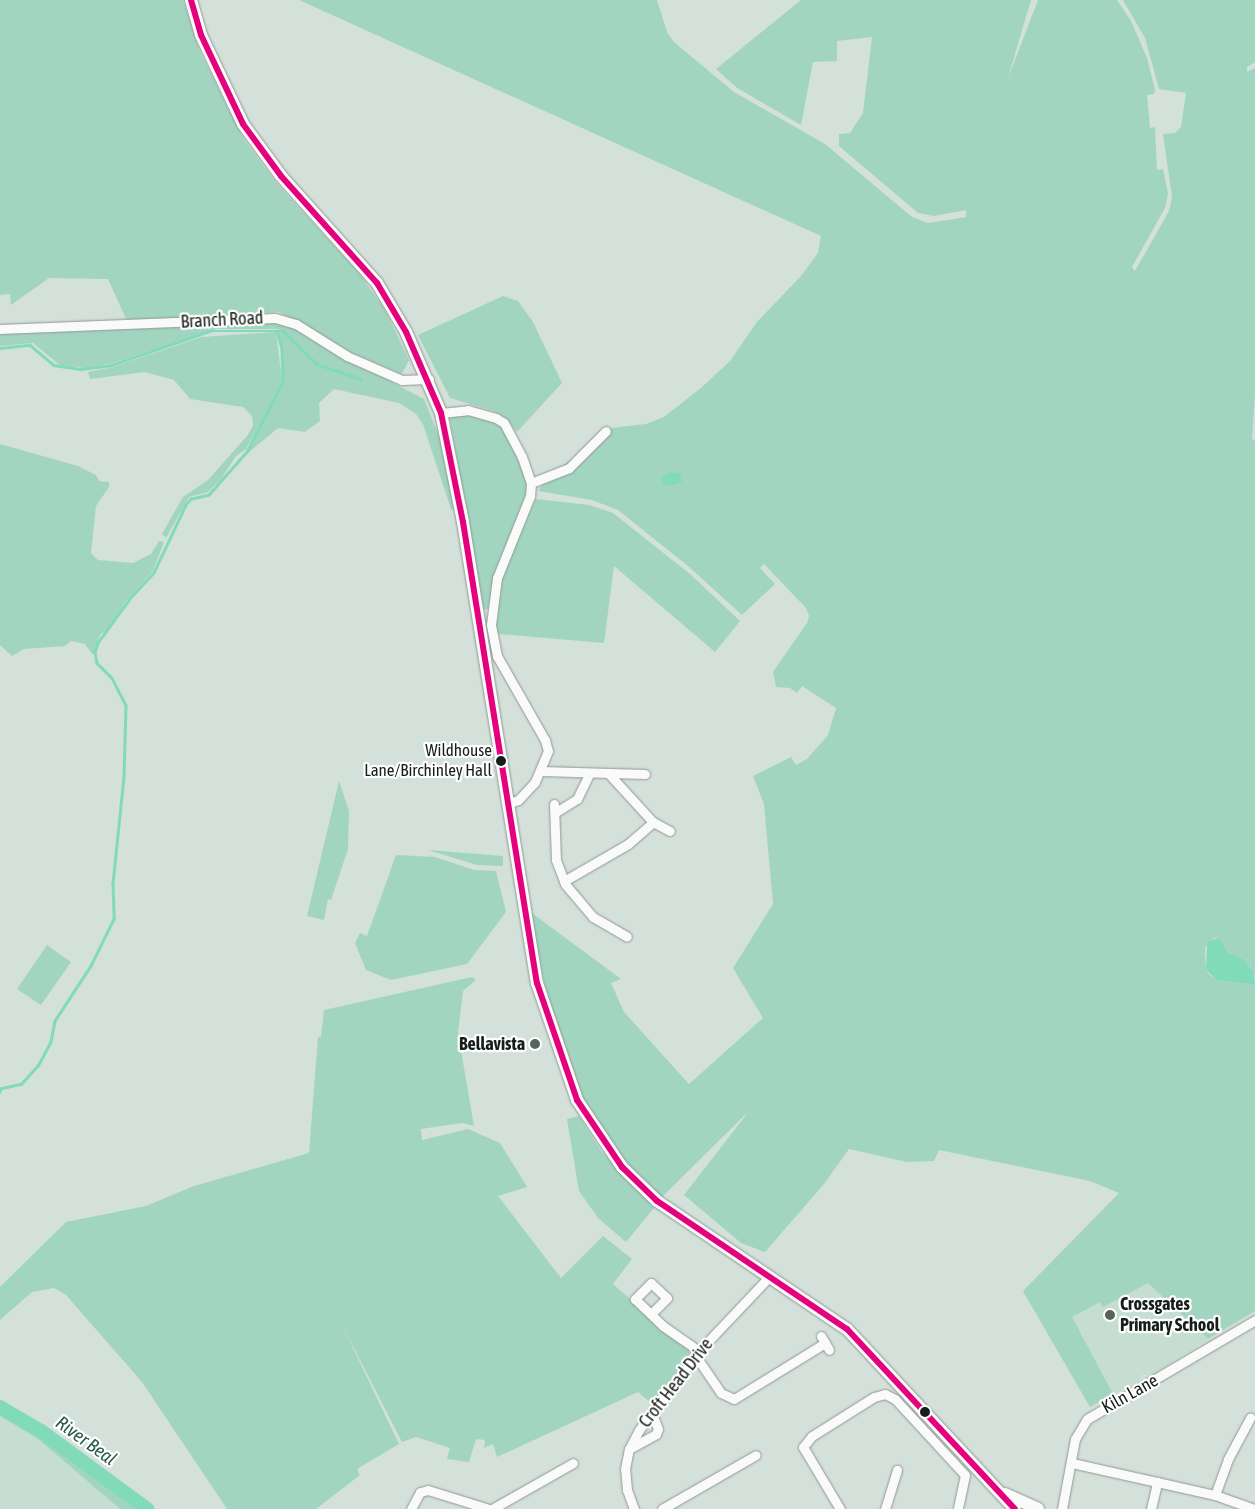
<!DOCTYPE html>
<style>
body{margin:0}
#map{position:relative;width:1255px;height:1509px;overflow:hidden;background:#d4e0da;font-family:"Asap Condensed",sans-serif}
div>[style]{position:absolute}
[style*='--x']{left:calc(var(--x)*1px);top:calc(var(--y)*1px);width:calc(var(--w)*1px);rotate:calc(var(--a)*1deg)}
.built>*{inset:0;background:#c6ddd2}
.green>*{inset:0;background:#a2d5c0}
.water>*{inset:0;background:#81dbba}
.stream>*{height:2.5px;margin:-1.25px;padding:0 1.25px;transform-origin:1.25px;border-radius:1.25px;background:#81dbba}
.river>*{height:14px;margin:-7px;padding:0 7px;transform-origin:7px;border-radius:7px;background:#81dbba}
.roads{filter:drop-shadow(0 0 1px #909995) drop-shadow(0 0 1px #909995)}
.street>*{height:9px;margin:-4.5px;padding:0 4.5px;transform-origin:4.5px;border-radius:4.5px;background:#f9faf9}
.secondary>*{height:12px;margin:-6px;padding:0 6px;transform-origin:6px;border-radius:6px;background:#f9faf9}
.bus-1>*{height:6px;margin:-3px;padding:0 3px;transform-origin:3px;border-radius:3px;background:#e5007d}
.dots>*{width:14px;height:14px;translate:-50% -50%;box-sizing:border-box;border:2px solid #fff;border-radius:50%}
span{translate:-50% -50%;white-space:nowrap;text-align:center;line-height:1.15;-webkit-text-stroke:4.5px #fff;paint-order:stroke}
.bus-label{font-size:17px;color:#151e1a}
.right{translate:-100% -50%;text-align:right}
.street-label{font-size:18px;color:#151e1a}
.poi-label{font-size:18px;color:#151e1a;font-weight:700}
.left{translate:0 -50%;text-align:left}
.water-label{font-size:19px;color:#295c49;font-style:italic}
</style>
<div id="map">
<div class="built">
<div style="clip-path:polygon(1148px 1282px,1208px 1339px,1151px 1376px,1142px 1374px,1139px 1381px,1090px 1407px,1023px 1291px)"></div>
<div style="clip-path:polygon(0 1416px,38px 1439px,120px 1509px,0 1509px)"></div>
</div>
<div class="green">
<div style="clip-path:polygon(0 0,183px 0,200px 52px,243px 138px,277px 184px,359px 273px,385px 310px,409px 360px,402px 374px,352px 353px,279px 312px,127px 321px,108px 279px,49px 278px,11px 305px,10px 294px,0 295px)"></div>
<div style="clip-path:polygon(299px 0,657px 0,667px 32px,674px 42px,734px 92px,825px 144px,912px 217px,928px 223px,966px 217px,966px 210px,934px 216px,918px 213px,839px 146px,839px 134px,850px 133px,863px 113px,872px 37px,837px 41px,837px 61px,813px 62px,801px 125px,737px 88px,716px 69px,801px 0,1031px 0,1008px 78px,1038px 0,1117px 0,1131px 21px,1147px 58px,1155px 90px,1154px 94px,1147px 95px,1150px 128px,1155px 127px,1157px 170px,1163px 169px,1168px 193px,1165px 208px,1132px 267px,1135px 271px,1169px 211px,1172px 197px,1163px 134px,1175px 133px,1181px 127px,1186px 93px,1159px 89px,1145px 38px,1123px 0,1255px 0,1255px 62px,1247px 67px,1247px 72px,1255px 68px,1255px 394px,1252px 439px,1255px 440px,1255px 975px,1242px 958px,1228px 953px,1219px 937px,1214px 938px,1205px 948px,1206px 970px,1209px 974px,1217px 980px,1255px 985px,1255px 1311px,1208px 1339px,1148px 1283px,1103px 1307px,1100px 1302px,1072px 1317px,1113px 1394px,1090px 1407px,1023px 1291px,1119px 1193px,1090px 1181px,939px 1150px,934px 1161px,907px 1162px,849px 1149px,824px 1184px,765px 1252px,741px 1243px,684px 1195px,749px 1111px,662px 1197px,627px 1164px,587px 1107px,573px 1075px,550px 1008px,529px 911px,621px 979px,611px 983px,624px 1012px,689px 1084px,763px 1018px,733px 968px,773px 904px,764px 804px,753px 776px,791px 757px,796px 765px,807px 759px,828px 735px,836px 708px,802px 686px,797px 693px,790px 688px,776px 687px,773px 672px,807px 623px,809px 616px,806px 608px,764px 564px,760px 568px,775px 584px,742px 615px,688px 566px,618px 510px,592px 500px,538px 491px,547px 478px,612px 428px,646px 424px,664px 417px,701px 388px,730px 361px,757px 322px,801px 276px,818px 253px,821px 236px)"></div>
<div style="clip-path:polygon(503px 296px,518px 301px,533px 322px,562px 383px,517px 432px,506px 418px,493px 411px,450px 398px,418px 335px)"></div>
<div style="clip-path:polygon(251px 319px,285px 323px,394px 379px,393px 383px,424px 399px,440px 439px,454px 510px,451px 509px,423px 424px,416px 414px,399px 403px,334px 389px,319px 403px,320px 421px,305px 432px,278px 428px,248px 453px,284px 382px,283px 350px,278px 331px,282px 331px,316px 365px,363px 380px,317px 363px,282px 329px,216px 329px,109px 364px,85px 368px,61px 366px,33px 343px,0 346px,0 332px,83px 328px,133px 329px)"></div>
<div style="clip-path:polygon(276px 332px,282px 381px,265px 416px,246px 449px,236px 456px,221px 479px,208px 492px,189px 497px,166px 538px,162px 534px,183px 497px,208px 480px,247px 436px,253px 426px,252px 416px,243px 407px,190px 399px,174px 380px,145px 372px,90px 379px,88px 372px,113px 367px,201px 337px)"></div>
<div style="clip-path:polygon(457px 413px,475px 415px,499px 424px,514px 446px,526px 479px,527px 491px,494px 578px,488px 609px,482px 610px,451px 424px,450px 419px)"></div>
<div style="clip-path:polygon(0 444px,78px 466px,96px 475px,99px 481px,109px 482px,109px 487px,96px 506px,91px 553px,98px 560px,133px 563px,151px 554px,159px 541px,164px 542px,153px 571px,126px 601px,110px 627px,100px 635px,93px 655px,85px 644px,71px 641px,65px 646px,24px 649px,12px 656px,0 645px)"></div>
<div style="clip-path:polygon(536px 499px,589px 505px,613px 513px,690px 574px,740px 621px,715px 652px,614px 566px,604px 643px,498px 634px,494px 613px,501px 573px)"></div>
<div style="clip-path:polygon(339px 781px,349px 811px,348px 849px,331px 900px,328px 899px,324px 920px,307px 916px)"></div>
<div style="clip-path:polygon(428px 850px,503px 856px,503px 866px,477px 865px)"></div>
<div style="clip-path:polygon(396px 855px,435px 857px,474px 870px,496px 871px,506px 912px,467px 964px,391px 980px,366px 970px,355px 943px,360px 933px,367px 936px)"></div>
<div style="clip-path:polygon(47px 945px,71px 962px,41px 1005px,17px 989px)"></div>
<div style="clip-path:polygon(472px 977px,476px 980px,463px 991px,458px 1033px,474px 1126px,462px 1123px,421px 1129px,422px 1140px,468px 1129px,500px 1143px,527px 1187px,498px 1196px,561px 1278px,603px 1236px,632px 1259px,613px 1284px,691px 1352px,652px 1404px,638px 1392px,497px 1457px,493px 1444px,484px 1448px,485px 1440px,476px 1439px,469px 1462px,447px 1459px,450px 1448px,416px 1437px,402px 1442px,342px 1325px,399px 1444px,357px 1469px,360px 1475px,316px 1509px,227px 1509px,142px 1382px,65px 1294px,54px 1288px,32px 1292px,0 1320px,0 1287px,66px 1222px,146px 1206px,194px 1186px,309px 1153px,318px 1037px,321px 1037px,324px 1010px)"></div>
<div style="clip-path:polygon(579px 1116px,601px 1151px,654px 1208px,626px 1242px,598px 1218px,579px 1191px,567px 1119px)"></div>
<div style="clip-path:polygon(0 1411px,36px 1432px,140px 1509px,120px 1509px,38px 1439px,0 1416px)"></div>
</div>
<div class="water">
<div style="clip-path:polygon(671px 472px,681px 474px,682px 482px,669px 486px,663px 483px,661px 478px)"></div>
<div style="clip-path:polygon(1219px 937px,1228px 953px,1242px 958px,1254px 973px,1255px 985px,1217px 980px,1206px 970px,1207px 943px)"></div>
</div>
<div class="stream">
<div style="--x:277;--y:331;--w:5;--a:-11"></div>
<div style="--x:282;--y:330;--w:49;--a:44.2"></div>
<div style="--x:317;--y:364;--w:46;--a:18.8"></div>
<div style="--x:0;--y:348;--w:30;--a:-6"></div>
<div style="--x:30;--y:345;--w:31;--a:40"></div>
<div style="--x:54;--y:365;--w:26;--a:9"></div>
<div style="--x:80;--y:369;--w:31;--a:-7"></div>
<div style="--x:111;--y:365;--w:105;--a:-19"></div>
<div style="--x:210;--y:331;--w:67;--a:0"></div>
<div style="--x:277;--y:331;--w:19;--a:74"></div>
<div style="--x:282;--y:349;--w:33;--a:88"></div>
<div style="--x:283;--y:382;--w:79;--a:117.2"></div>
<div style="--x:247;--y:452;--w:57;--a:131.5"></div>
<div style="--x:209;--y:495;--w:18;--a:167"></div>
<div style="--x:191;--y:499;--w:8;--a:130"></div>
<div style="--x:186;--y:505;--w:75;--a:115.2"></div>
<div style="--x:154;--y:573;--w:35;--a:133"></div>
<div style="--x:130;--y:599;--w:54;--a:126"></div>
<div style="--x:98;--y:643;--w:9;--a:108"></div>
<div style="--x:95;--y:652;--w:11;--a:80"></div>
<div style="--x:97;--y:663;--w:21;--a:45"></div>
<div style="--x:112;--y:678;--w:30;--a:63"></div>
<div style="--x:126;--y:705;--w:72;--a:91.6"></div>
<div style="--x:124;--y:777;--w:107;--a:95.9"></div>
<div style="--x:113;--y:883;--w:36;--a:88"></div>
<div style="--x:114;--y:919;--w:52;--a:116.1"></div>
<div style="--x:91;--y:966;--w:66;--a:123.2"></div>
<div style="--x:55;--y:1021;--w:21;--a:101"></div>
<div style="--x:51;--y:1042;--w:27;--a:118"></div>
<div style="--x:38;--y:1066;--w:24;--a:132"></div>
<div style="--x:22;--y:1084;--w:22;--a:167"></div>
<div style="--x:1;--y:1089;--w:3;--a:108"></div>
</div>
<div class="river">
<div style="--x:0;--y:1407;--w:48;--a:30.3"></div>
<div style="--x:41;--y:1431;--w:132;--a:36.3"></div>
</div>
<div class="roads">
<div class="street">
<div style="--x:0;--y:329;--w:275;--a:-2.3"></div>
<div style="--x:275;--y:318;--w:22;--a:16"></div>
<div style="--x:296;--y:324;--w:60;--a:32.1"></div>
<div style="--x:347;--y:356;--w:60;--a:23.6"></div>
<div style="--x:402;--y:380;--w:27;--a:-2"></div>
<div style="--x:441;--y:413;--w:27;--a:-6"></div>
<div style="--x:468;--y:410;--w:29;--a:16"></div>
<div style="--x:496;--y:418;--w:9;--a:32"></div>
<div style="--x:504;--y:423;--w:38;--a:62"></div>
<div style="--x:522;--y:457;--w:28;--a:71"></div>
<div style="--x:531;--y:483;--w:13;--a:94"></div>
<div style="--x:530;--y:496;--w:88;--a:111.9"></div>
<div style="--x:497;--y:578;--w:47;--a:97.3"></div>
<div style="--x:491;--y:625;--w:32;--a:79"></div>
<div style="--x:497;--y:656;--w:97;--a:60.3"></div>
<div style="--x:545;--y:740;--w:11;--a:75"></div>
<div style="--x:548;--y:751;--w:34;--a:113"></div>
<div style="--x:535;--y:782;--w:25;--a:133"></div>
<div style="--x:518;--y:800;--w:12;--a:160"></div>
<div style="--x:531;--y:483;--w:41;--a:-21.5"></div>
<div style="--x:569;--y:468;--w:52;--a:-45"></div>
<div style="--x:541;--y:771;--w:104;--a:1.7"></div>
<div style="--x:609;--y:774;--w:65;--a:47.5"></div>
<div style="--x:653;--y:822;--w:19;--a:28"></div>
<div style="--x:554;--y:804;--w:56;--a:88"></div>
<div style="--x:556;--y:860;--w:26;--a:69"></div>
<div style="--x:565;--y:884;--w:43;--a:49.7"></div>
<div style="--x:593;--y:917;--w:39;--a:30"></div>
<div style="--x:556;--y:812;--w:25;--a:-32"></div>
<div style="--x:577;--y:799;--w:28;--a:-64"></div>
<div style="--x:564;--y:881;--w:74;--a:-30"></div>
<div style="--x:628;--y:844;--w:33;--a:-41"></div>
<div style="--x:652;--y:1313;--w:21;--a:-45"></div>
<div style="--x:667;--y:1298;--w:22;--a:-137"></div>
<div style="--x:651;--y:1283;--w:23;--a:135"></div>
<div style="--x:635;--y:1299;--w:39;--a:44"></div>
<div style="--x:663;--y:1326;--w:44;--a:34.8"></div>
<div style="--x:821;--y:1336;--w:16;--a:60"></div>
<div style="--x:695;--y:1355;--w:46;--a:55.6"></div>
<div style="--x:721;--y:1393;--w:14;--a:25"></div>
<div style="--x:734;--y:1399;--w:107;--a:-31.6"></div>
<div style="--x:629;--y:1449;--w:31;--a:-29"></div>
<div style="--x:656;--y:1434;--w:5;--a:-68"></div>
<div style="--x:658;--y:1429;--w:17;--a:-111"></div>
<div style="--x:1072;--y:1463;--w:147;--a:12.6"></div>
<div style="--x:1215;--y:1495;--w:41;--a:19.7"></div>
<div style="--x:1215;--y:1495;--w:38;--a:-70"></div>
<div style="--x:1228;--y:1459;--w:47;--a:-61.8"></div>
<div style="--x:411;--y:1509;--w:19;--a:-62"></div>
<div style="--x:420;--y:1492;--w:8;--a:-14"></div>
<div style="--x:428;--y:1490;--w:64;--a:17.3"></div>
<div style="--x:492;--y:1509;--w:93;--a:-29.6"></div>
<div style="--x:634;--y:1509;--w:20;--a:-110"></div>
<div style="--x:627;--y:1490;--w:21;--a:-95"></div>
<div style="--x:625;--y:1469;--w:20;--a:-79"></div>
<div style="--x:629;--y:1449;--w:21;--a:-62"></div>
<div style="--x:639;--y:1430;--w:99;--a:-52.8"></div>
<div style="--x:699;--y:1351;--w:103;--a:-46.6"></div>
<div style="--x:662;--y:1509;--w:108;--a:-29.9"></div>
<div style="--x:840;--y:1509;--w:72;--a:-120.8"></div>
<div style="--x:803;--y:1447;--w:14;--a:-51"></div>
<div style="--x:812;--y:1436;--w:73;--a:-32.2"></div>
<div style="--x:874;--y:1397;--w:11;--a:-15"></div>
<div style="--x:885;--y:1394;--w:11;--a:27"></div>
<div style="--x:895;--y:1399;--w:103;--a:47.4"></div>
<div style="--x:965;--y:1475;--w:35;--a:102"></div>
<div style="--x:885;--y:1509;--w:41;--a:-72.9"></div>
<div style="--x:1062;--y:1509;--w:71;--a:-79.5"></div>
<div style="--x:1075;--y:1439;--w:23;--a:-59"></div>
<div style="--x:1087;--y:1419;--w:195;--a:-30.5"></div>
<div style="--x:1151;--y:1509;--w:28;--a:-77"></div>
</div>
<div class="secondary">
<div style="--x:191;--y:0;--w:36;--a:74"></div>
<div style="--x:201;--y:35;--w:98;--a:64.7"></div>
<div style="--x:243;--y:124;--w:64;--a:53.8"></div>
<div style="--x:281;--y:176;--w:144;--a:48.1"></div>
<div style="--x:377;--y:283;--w:57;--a:59.4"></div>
<div style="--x:406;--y:332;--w:88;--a:66.6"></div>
<div style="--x:441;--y:413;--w:111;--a:78.6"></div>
<div style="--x:463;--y:522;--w:467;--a:80.9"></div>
<div style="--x:537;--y:983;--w:124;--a:71.1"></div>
<div style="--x:577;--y:1100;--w:81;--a:56.1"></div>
<div style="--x:622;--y:1167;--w:49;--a:44.2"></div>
<div style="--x:657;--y:1201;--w:229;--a:34"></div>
<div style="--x:847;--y:1329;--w:246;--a:47"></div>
<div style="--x:1005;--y:1494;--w:36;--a:24"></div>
</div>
</div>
<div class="bus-1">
<div style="--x:191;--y:0;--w:36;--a:74"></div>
<div style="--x:201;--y:35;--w:98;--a:64.7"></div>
<div style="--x:243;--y:124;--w:64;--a:53.8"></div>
<div style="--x:281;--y:176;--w:144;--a:48.1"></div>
<div style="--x:377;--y:283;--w:57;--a:59.4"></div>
<div style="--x:406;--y:332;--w:88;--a:66.6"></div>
<div style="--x:441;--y:413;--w:111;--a:78.6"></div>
<div style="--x:463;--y:522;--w:467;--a:80.9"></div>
<div style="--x:537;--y:983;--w:124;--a:71.1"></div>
<div style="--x:577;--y:1100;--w:81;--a:56.1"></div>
<div style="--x:622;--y:1167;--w:49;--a:44.2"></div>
<div style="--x:657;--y:1201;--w:229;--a:34"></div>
<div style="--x:847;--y:1329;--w:246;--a:47"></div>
</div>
<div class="dots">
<div style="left:501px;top:761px;background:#151e1a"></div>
<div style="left:535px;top:1044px;background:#58625d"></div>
<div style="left:1110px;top:1315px;background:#58625d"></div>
<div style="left:925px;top:1412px;background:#151e1a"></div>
</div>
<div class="bus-label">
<span class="right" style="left:492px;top:761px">Wildhouse<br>Lane/Birchinley Hall</span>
</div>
<div class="street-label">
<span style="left:222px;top:320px;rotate:-3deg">Branch Road</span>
<span style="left:676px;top:1383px;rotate:-52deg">Croft Head Drive</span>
<span style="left:1130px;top:1394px;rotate:-29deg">Kiln Lane</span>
</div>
<div class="poi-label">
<span class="right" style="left:525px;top:1044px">Bellavista</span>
<span class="left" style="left:1120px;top:1315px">Crossgates<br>Primary School</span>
</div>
<div class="water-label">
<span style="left:86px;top:1441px;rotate:36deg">River Beal</span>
</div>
</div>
